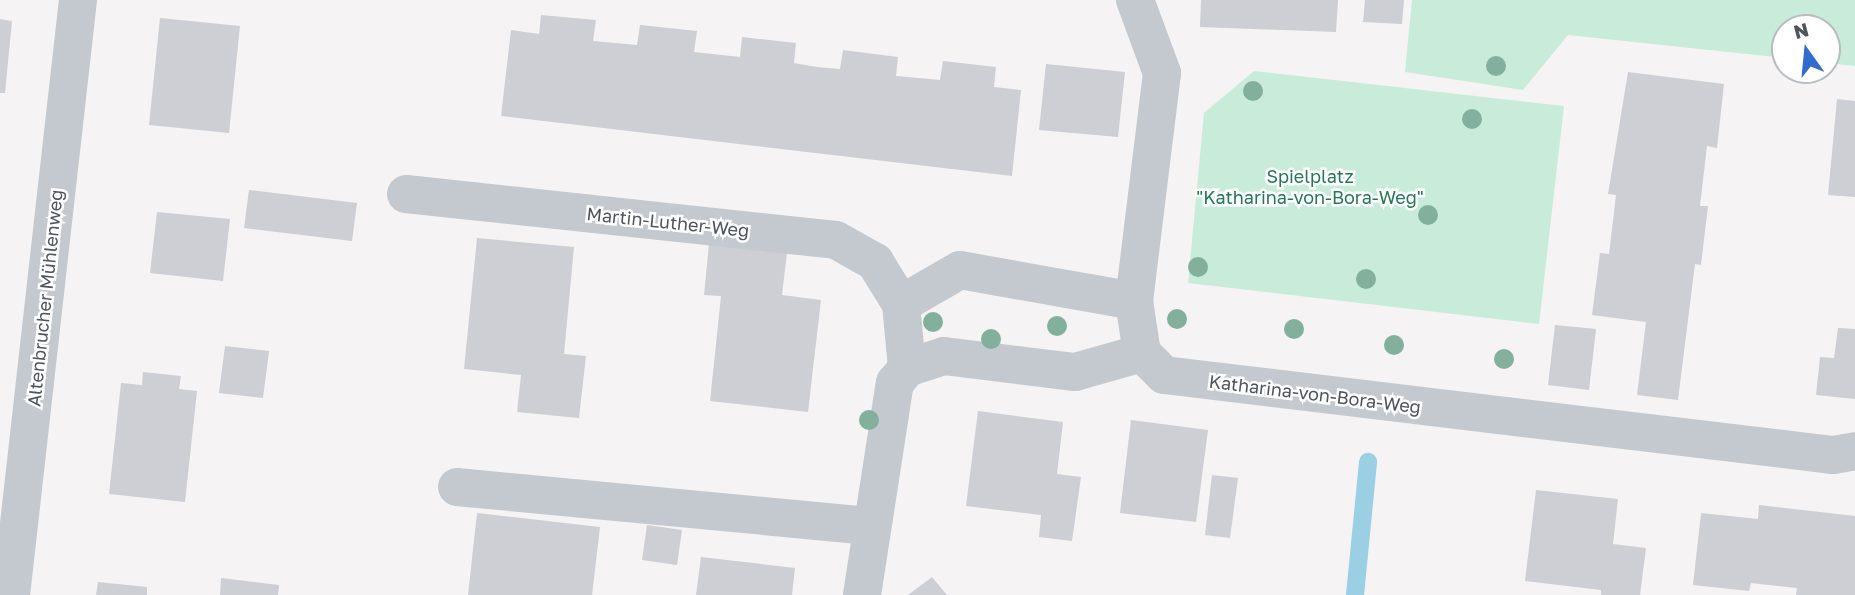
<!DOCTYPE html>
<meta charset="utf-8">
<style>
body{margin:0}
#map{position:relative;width:1855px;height:595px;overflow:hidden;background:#f5f3f3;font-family:"Golos Text",sans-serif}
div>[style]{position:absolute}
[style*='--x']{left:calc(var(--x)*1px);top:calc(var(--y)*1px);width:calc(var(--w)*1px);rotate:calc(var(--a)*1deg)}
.green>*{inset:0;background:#c8ecd9}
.stream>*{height:18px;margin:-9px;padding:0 9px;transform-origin:9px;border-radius:9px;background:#9bcfe3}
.building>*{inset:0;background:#cdcfd4}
.street>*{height:38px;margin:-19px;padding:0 19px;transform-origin:19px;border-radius:19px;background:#c3c9cf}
.trees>*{width:20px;height:20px;margin:-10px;border-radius:50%;background:#82b09c}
span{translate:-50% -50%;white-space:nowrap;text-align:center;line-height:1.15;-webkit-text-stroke:5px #fff;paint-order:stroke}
.park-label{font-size:18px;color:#247955}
.street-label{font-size:18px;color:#4d555e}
.north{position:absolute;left:1771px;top:14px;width:70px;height:70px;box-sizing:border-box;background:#fff;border:2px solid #b8bbbf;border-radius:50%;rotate:345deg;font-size:19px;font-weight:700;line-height:28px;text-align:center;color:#4d555e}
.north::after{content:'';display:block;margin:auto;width:24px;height:32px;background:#316bd0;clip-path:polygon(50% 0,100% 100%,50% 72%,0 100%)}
</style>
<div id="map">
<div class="green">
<div style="clip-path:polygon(1412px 0,1855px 0,1855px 66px,1827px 63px,1827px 28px,1785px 28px,1785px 58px,1568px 35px,1523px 90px,1405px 72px)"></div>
<div style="clip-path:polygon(1254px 71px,1564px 106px,1539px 324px,1188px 283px,1204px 113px)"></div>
</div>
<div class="stream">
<div style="--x:1355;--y:595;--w:134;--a:-84.4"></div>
</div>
<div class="building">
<div style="clip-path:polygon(1201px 0,1338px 0,1336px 32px,1200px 27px)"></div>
<div style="clip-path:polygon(1365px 0,1404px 0,1402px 24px,1363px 22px)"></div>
<div style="clip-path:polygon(541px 15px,596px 20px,593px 41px,637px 45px,640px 25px,697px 31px,694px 52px,740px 57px,742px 37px,796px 43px,794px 63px,817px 67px,840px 69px,843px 50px,898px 57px,896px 76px,919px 78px,940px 80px,943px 61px,996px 67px,994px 87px,1021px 90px,1012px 176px,501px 116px,511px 30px,539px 34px)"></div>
<div style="clip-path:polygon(160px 18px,240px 26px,229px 133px,149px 125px)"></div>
<div style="clip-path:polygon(0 19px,12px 21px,5px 93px,0 93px)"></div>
<div style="clip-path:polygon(1046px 64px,1125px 72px,1118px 137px,1039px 130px)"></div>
<div style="clip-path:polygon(1628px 72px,1724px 84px,1717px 148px,1707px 146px,1700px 206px,1708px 206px,1701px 265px,1695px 264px,1678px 400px,1637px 395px,1646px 322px,1592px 315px,1600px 253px,1609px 254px,1616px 195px,1608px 194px)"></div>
<div style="clip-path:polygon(1837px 99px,1855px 101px,1855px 197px,1828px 195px)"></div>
<div style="clip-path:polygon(249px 190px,357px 203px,352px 241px,244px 228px)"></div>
<div style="clip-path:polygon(157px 212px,230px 219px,223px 281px,150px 273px)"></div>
<div style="clip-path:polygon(477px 238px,574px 247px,564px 354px,586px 356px,579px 418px,517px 412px,521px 375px,464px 369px)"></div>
<div style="clip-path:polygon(709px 244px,787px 253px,782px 295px,821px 300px,808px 412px,710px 401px,721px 296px,704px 295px)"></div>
<div style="clip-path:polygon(1555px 325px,1596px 329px,1589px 390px,1548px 385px)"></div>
<div style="clip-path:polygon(1838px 328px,1855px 329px,1855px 399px,1816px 395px,1820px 357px,1834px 358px)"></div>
<div style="clip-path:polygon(225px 346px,269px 351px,263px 398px,219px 393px)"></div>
<div style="clip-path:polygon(143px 372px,181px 376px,179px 389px,197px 391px,185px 502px,109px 494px,121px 383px,142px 385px)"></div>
<div style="clip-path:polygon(978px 411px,1063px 422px,1057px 474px,1081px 477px,1072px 541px,1039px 537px,1041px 515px,966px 506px)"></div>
<div style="clip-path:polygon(1131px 420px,1208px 430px,1196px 522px,1120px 513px)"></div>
<div style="clip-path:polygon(1212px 475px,1238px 478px,1230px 538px,1205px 535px)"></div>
<div style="clip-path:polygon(1536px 490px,1618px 499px,1613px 544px,1646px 548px,1640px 595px,1601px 595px,1601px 590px,1525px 581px)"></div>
<div style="clip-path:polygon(1759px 505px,1855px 516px,1855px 595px,1796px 595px,1797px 588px,1751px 583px,1749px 591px,1693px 585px,1701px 513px,1758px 519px)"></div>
<div style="clip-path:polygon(477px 513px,600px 527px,592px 595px,468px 595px)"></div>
<div style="clip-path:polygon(647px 525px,682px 530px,677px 565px,642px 560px)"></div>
<div style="clip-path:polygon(701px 557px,795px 568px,792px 595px,696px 595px)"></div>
<div style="clip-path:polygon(932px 577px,947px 595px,908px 595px)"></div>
<div style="clip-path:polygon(221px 578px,279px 585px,278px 595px,220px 595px)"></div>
<div style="clip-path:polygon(98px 582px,147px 587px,147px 595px,96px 595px)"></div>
</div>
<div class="street">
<div style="--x:1135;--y:0;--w:78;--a:69.7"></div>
<div style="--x:1162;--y:73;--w:230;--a:97"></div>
<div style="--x:1134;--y:301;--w:53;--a:81.3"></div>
<div style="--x:1142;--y:353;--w:31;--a:45"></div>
<div style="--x:1164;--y:375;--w:674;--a:6.82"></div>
<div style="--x:1833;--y:455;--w:22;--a:-10"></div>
<div style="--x:406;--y:194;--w:432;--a:6.1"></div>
<div style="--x:836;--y:240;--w:45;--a:29.4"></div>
<div style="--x:875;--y:262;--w:49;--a:58.2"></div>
<div style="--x:901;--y:304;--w:64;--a:84.6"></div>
<div style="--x:901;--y:304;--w:68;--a:-30"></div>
<div style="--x:960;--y:270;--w:177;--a:10.1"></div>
<div style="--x:457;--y:487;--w:417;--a:5.4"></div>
<div style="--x:11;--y:595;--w:599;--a:-83.58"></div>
<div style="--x:862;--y:595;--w:215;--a:-81.2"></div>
<div style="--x:895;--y:383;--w:19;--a:-51"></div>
<div style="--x:907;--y:368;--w:39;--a:-18"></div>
<div style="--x:944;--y:356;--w:132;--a:7"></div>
<div style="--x:1075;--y:372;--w:70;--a:-15.8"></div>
</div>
<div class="trees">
<div style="left:1496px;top:66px"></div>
<div style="left:1253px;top:91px"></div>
<div style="left:1472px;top:119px"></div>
<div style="left:1428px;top:215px"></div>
<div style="left:1198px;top:267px"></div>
<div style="left:1366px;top:279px"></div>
<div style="left:1177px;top:319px"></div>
<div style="left:933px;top:322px"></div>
<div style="left:1057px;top:326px"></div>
<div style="left:1294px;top:329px"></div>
<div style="left:991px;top:339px"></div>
<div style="left:1394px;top:345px"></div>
<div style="left:1504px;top:359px"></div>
<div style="left:869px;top:420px"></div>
</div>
<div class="park-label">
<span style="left:1310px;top:187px">Spielplatz<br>"Katharina-von-Bora-Weg"</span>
</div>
<div class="street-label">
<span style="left:668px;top:222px;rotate:6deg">Martin-Luther-Weg</span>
<span style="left:45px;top:298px;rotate:-84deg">Altenbrucher Mühlenweg</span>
<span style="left:1315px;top:394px;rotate:7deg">Katharina-von-Bora-Weg</span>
</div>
<div class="north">N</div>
</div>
